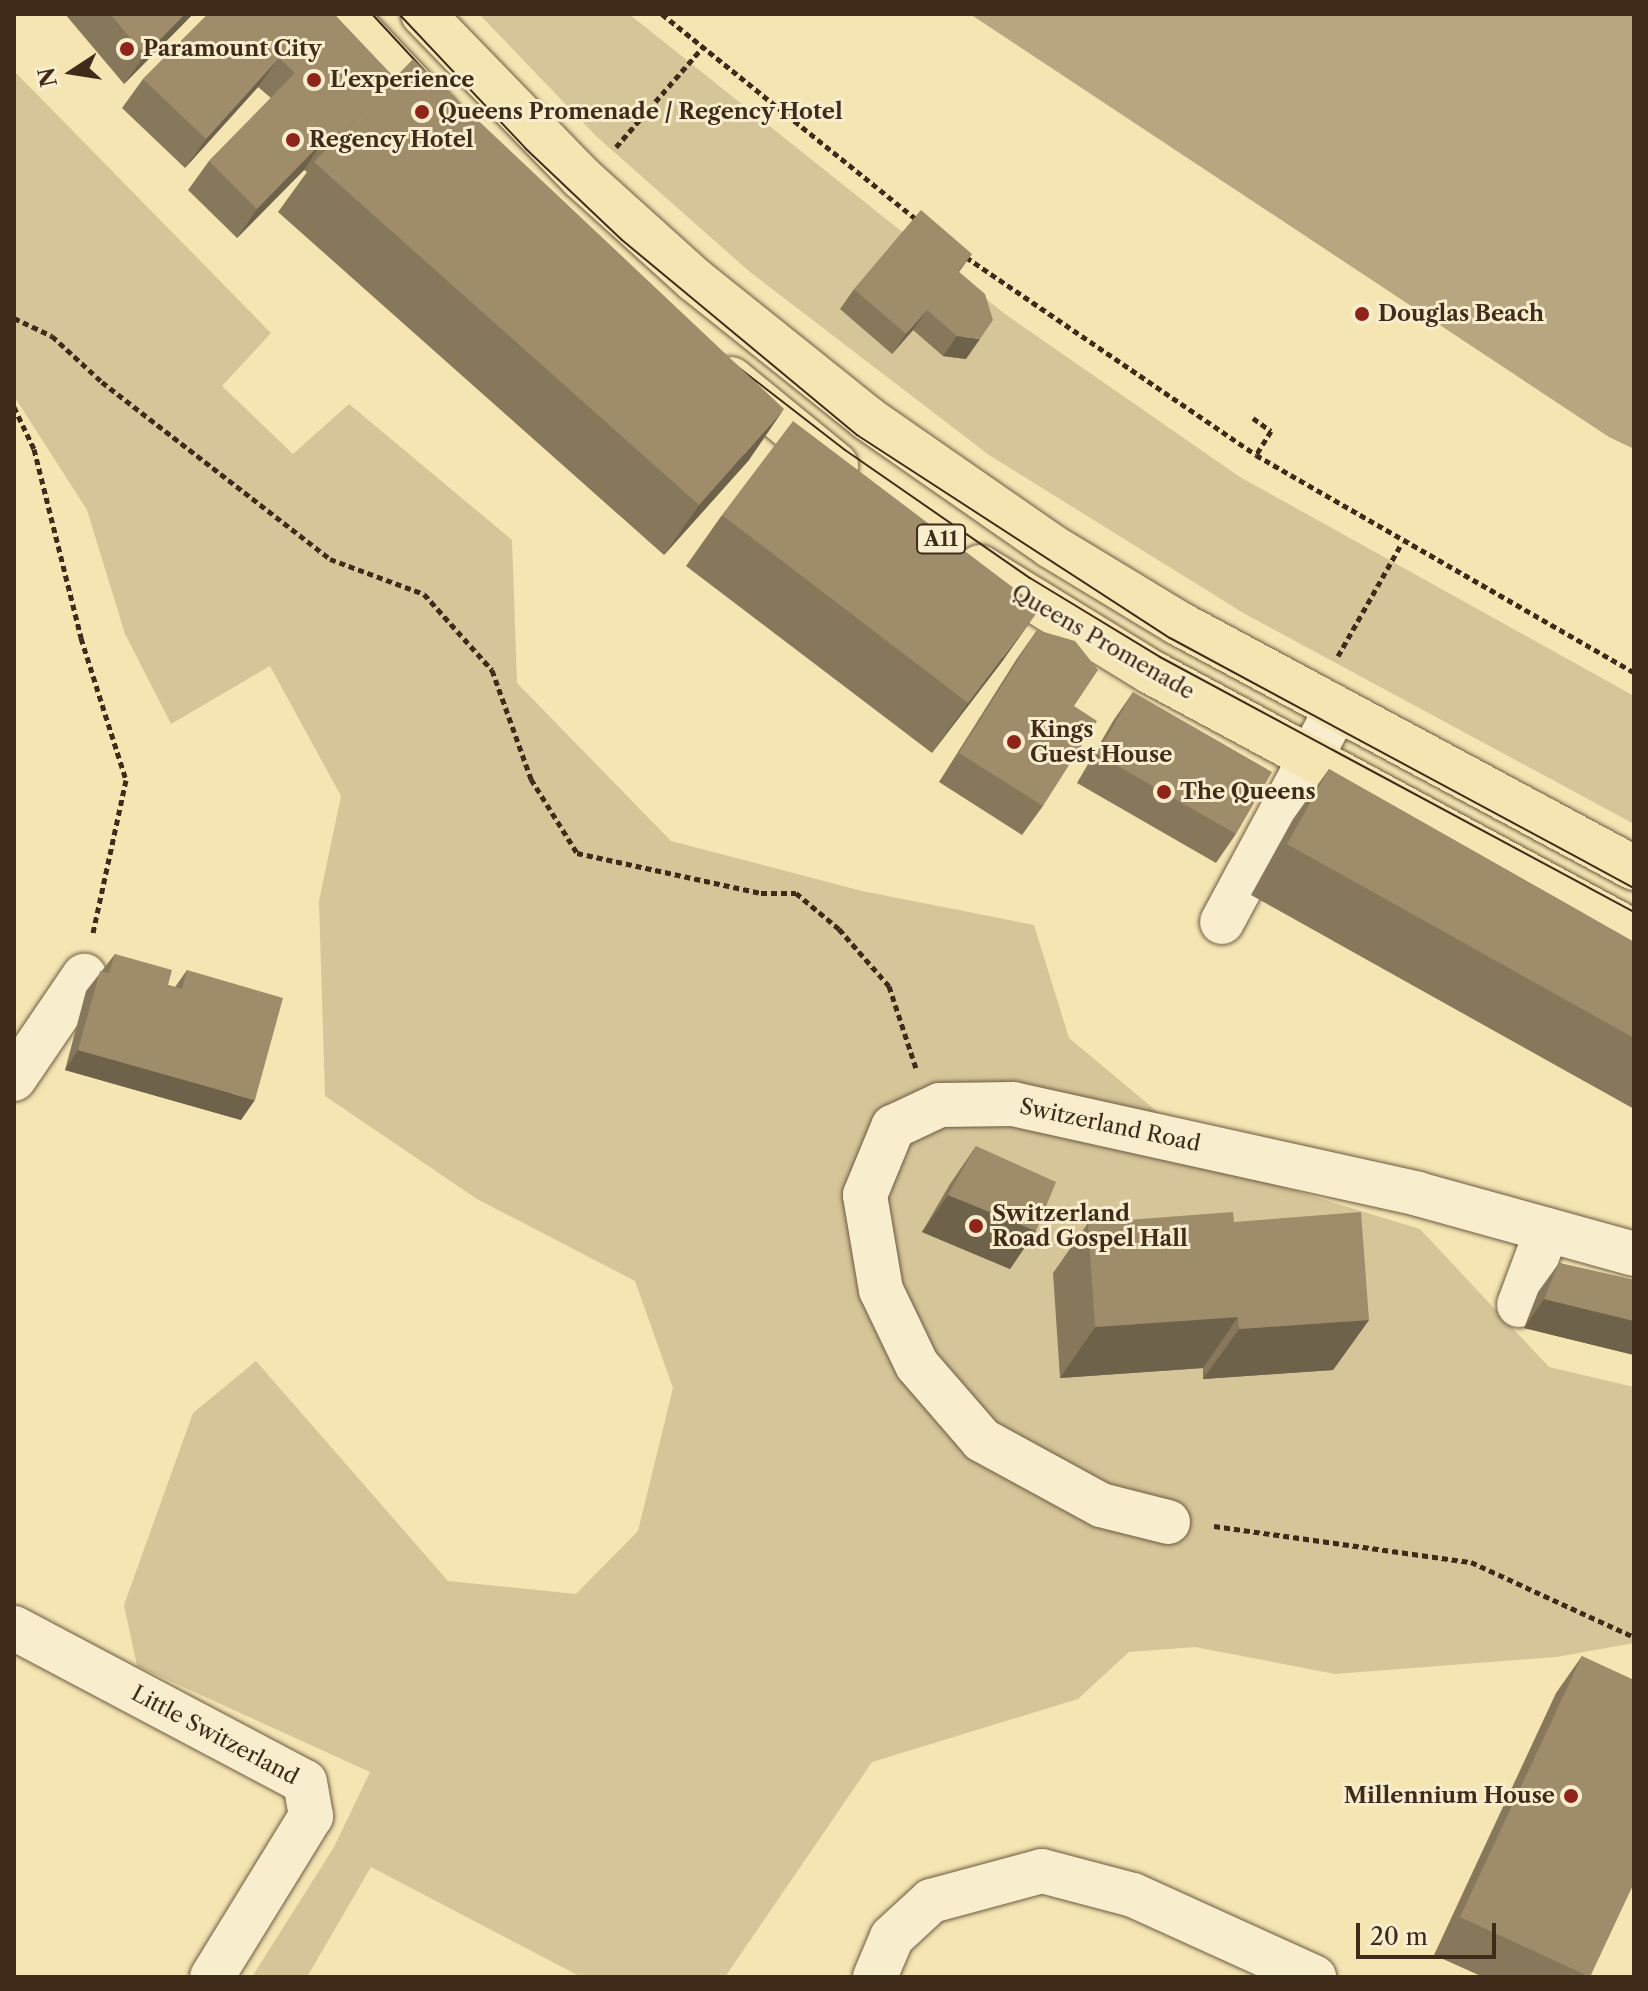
<!DOCTYPE html>
<style>
body{margin:0}
#map{position:relative;width:1648px;height:1991px;overflow:hidden;background:#f5e5b3;font-family:"Libre Caslon Text",serif}
div>[style]{position:absolute}
[style*='--x']{left:calc(var(--x)*1px);top:calc(var(--y)*1px);width:calc(var(--w)*1px);rotate:calc(var(--a)*1deg)}
.green>*{inset:0;background:#d6c599}
.water>*{inset:0;background:#b7a67f}
.path>*{height:5px;margin-top:-2.5px;transform-origin:0;background:repeating-linear-gradient(90deg,#402b1b 0 6px,transparent 0 10px)}
.roads{filter:drop-shadow(0 0 2px #6d5a41) drop-shadow(0 0 2px #6d5a41)}
.minor>*{height:44px;margin:-22px;padding:0 22px;transform-origin:22px;border-radius:22px;background:#f8eece}
.major>*{height:44px;margin:-22px;padding:0 22px;transform-origin:22px;border-radius:22px;background:#f5e5b3}
.tram>*{height:2px;margin:-1px;padding:0 1px;transform-origin:1px;border-radius:1px;background:#402b1b}
.wall>*{inset:0;background:#88785b}
.shaded-wall>*{inset:0;background:#6f624a}
.building>*{inset:0;background:#9e8c6a}
.dots>*{width:22px;height:22px;translate:-50% -50%;box-sizing:border-box;border:4px solid #f8eece;border-radius:50%}
span{translate:-50% -50%;white-space:nowrap;text-align:center;line-height:1.15;-webkit-text-stroke:6px #f8eece;paint-order:stroke}
.shield-label span{padding:2px 6px;background:#f8eece;border:2px solid;border-radius:6px;-webkit-text-stroke-width:0}
.shield-label{font-size:20px;color:#402b1b;font-weight:700}
.poi-label{font-size:22px;color:#402b1b;font-weight:700}
.left{translate:0 -50%;text-align:left}
.right{translate:-100% -50%;text-align:right}
.street-label{font-size:22px;color:#402b1b}
.frame{position:absolute;inset:0;border:16px solid #402b1b;pointer-events:none}
.north{position:absolute;left:32px;top:32px;width:80px;height:80px;-webkit-text-stroke:6px #f8eece;paint-order:stroke;rotate:258deg;font-size:22px;font-weight:700;line-height:32px;text-align:center;color:#402b1b}
.north::after{content:'';display:block;margin:auto;width:28px;height:36px;background:#402b1b;clip-path:polygon(50% 0,100% 100%,50% 72%,0 100%)}
.scale{position:absolute;left:1356px;top:1923px;width:140px;height:36px;box-sizing:border-box;border:4px solid #402b1b;border-top:0;padding-left:10px;font-size:24px;line-height:28px;white-space:nowrap;color:#402b1b;-webkit-text-stroke:6px #f8eece;paint-order:stroke}
</style>
<div id="map">
<div class="green">
<div style="clip-path:polygon(479px 14px,629px 14px,1005px 314px,1240px 477px,1634px 696px,1634px 824px,1245px 614px,989px 455px,750px 272px,596px 136px)"></div>
<div style="clip-path:polygon(14px 71px,271px 333px,222px 386px,293px 454px,349px 404px,512px 540px,517px 683px,671px 841px,862px 891px,1034px 925px,1069px 1038px,1227px 1170px,1420px 1229px,1549px 1367px,1634px 1387px,1634px 1643px,1556px 1657px,1335px 1674px,1195px 1647px,1129px 1652px,1078px 1699px,872px 1762px,725px 1977px,581px 1977px,371px 1867px,307px 1977px,252px 1977px,334px 1847px,370px 1772px,137px 1666px,124px 1605px,193px 1413px,256px 1361px,448px 1581px,576px 1594px,638px 1531px,673px 1388px,635px 1281px,477px 1199px,325px 1096px,319px 901px,341px 796px,270px 666px,171px 724px,125px 634px,87px 510px,14px 396px)"></div>
</div>
<div class="water">
<div style="clip-path:polygon(970px 14px,1634px 14px,1634px 449px,1609px 437px)"></div>
</div>
<div class="path">
<div style="--x:662;--y:14;--w:331;--a:38.9"></div>
<div style="--x:616;--y:147;--w:131;--a:-49"></div>
<div style="--x:966;--y:257;--w:351;--a:34.3"></div>
<div style="--x:1256;--y:455;--w:436;--a:29.9"></div>
<div style="--x:14;--y:318;--w:42;--a:25.3"></div>
<div style="--x:52;--y:336;--w:68;--a:42.6"></div>
<div style="--x:102;--y:382;--w:289;--a:37.8"></div>
<div style="--x:330;--y:559;--w:100;--a:20.4"></div>
<div style="--x:424;--y:594;--w:102;--a:48.2"></div>
<div style="--x:492;--y:670;--w:116;--a:70.3"></div>
<div style="--x:531;--y:779;--w:87;--a:58.1"></div>
<div style="--x:577;--y:853;--w:188;--a:12.3"></div>
<div style="--x:761;--y:893;--w:35;--a:0"></div>
<div style="--x:796;--y:893;--w:56;--a:39.9"></div>
<div style="--x:839;--y:929;--w:76;--a:48.7"></div>
<div style="--x:889;--y:986;--w:86;--a:71.8"></div>
<div style="--x:14;--y:407;--w:47;--a:64.5"></div>
<div style="--x:34;--y:449;--w:195;--a:76"></div>
<div style="--x:81;--y:638;--w:149;--a:72.4"></div>
<div style="--x:126;--y:780;--w:157;--a:102.2"></div>
<div style="--x:1253;--y:418;--w:22;--a:36"></div>
<div style="--x:1271;--y:431;--w:28;--a:122"></div>
<div style="--x:1338;--y:656;--w:130;--a:-60.5"></div>
<div style="--x:1214;--y:1526;--w:260;--a:8"></div>
<div style="--x:1471;--y:1562;--w:179;--a:24.7"></div>
</div>
<div class="roads">
<div class="minor">
<div style="--x:1222;--y:922;--w:241;--a:-61.7"></div>
<div style="--x:14;--y:1079;--w:125;--a:-55.8"></div>
<div style="--x:1519;--y:1305;--w:80;--a:-69.5"></div>
<div style="--x:1168;--y:1522;--w:69;--a:-165.8"></div>
<div style="--x:1101;--y:1505;--w:136;--a:-151.4"></div>
<div style="--x:982;--y:1440;--w:99;--a:-130.9"></div>
<div style="--x:917;--y:1365;--w:83;--a:-115.6"></div>
<div style="--x:881;--y:1290;--w:96;--a:-99.6"></div>
<div style="--x:865;--y:1195;--w:74;--a:-67.6"></div>
<div style="--x:893;--y:1127;--w:52;--a:-25.1"></div>
<div style="--x:940;--y:1105;--w:73;--a:-0.8"></div>
<div style="--x:1013;--y:1104;--w:415;--a:12.5"></div>
<div style="--x:1418;--y:1194;--w:224;--a:15.5"></div>
<div style="--x:14;--y:1628;--w:329;--a:27.9"></div>
<div style="--x:305;--y:1782;--w:35;--a:80"></div>
<div style="--x:311;--y:1816;--w:189;--a:121.6"></div>
<div style="--x:875;--y:1977;--w:43;--a:-67"></div>
<div style="--x:892;--y:1937;--w:53;--a:-42.7"></div>
<div style="--x:931;--y:1901;--w:115;--a:-15.1"></div>
<div style="--x:1042;--y:1871;--w:94;--a:14.8"></div>
<div style="--x:1133;--y:1895;--w:199;--a:24.4"></div>
</div>
<div class="major">
<div style="--x:344;--y:14;--w:140;--a:46.7"></div>
<div style="--x:423;--y:14;--w:228;--a:45.9"></div>
<div style="--x:582;--y:178;--w:152;--a:42.1"></div>
<div style="--x:695;--y:280;--w:221;--a:38.7"></div>
<div style="--x:867;--y:418;--w:224;--a:34.8"></div>
<div style="--x:1051;--y:546;--w:149;--a:31.2"></div>
<div style="--x:1178;--y:623;--w:518;--a:28.25"></div>
<div style="--x:731;--y:379;--w:136;--a:39.3"></div>
<div style="--x:980;--y:567;--w:201;--a:31.6"></div>
<div style="--x:1151;--y:672;--w:549;--a:28.29"></div>
</div>
</div>
<div class="tram">
<div style="--x:372;--y:14;--w:91;--a:47.2"></div>
<div style="--x:399;--y:14;--w:185;--a:46.7"></div>
<div style="--x:526;--y:149;--w:132;--a:43.5"></div>
<div style="--x:622;--y:240;--w:305;--a:39.7"></div>
<div style="--x:857;--y:435;--w:373;--a:33"></div>
<div style="--x:1170;--y:638;--w:527;--a:28.32"></div>
<div style="--x:734;--y:364;--w:140;--a:37.8"></div>
<div style="--x:845;--y:450;--w:225;--a:34.7"></div>
<div style="--x:1030;--y:578;--w:152;--a:31.3"></div>
<div style="--x:1160;--y:657;--w:538;--a:28.28"></div>
</div>
<div class="wall">
<div style="clip-path:polygon(65px 14px,193px 14px,124px 84px)"></div>
<div style="clip-path:polygon(206px 14px,334px 14px,749px 460px,664px 555px,278px 212px,307px 172px,304px 170px,237px 238px,188px 190px,209px 161px,271px 98px,258px 87px,185px 168px,122px 108px,143px 79px,207px 15px)"></div>
<div style="clip-path:polygon(972px 254px,959px 272px,966px 359px,943px 356px,913px 330px,892px 354px,840px 309px,854px 289px)"></div>
<div style="clip-path:polygon(722px 515px,1004px 659px,932px 753px,686px 566px)"></div>
<div style="clip-path:polygon(1037px 630px,1074px 706px,1043px 806px,1022px 835px,939px 782px,1016px 660px)"></div>
<div style="clip-path:polygon(1133px 692px,1236px 834px,1216px 863px,1077px 783px,1113px 721px)"></div>
<div style="clip-path:polygon(1329px 769px,1634px 942px,1634px 1109px,1251px 895px,1293px 819px)"></div>
<div style="clip-path:polygon(115px 954px,168px 985px,175px 987px,187px 970px,241px 1120px,65px 1070px,86px 991px)"></div>
<div style="clip-path:polygon(976px 1146px,1036px 1231px,1010px 1269px,922px 1232px,950px 1184px)"></div>
<div style="clip-path:polygon(1234px 1222px,1369px 1320px,1333px 1370px,1203px 1379px,1203px 1368px,1060px 1378px,1053px 1273px,1088px 1223px)"></div>
<div style="clip-path:polygon(1559px 1263px,1634px 1280px,1634px 1355px,1524px 1328px,1538px 1292px)"></div>
<div style="clip-path:polygon(1582px 1656px,1590px 1977px,1483px 1977px,1434px 1955px,1556px 1693px)"></div>
</div>
<div class="shaded-wall">
<div style="clip-path:polygon(185px 14px,193px 14px,124px 84px,145px 55px)"></div>
<div style="clip-path:polygon(279px 58px,258px 87px,185px 168px,206px 139px)"></div>
<div style="clip-path:polygon(324px 140px,304px 170px,237px 238px,257px 209px)"></div>
<div style="clip-path:polygon(927px 310px,913px 330px,892px 354px,906px 334px)"></div>
<div style="clip-path:polygon(957px 336px,980px 339px,966px 359px,943px 356px)"></div>
<div style="clip-path:polygon(784px 409px,749px 460px,664px 555px,699px 505px)"></div>
<div style="clip-path:polygon(1040px 608px,1004px 659px,932px 753px,968px 703px)"></div>
<div style="clip-path:polygon(78px 1050px,255px 1100px,241px 1120px,65px 1070px)"></div>
<div style="clip-path:polygon(948px 1195px,1036px 1231px,1010px 1269px,922px 1232px)"></div>
<div style="clip-path:polygon(1544px 1299px,1634px 1321px,1634px 1355px,1524px 1328px)"></div>
<div style="clip-path:polygon(1238px 1317px,1203px 1368px,1060px 1378px,1095px 1327px)"></div>
<div style="clip-path:polygon(1369px 1320px,1333px 1370px,1203px 1379px,1239px 1329px)"></div>
</div>
<div class="building">
<div style="clip-path:polygon(110px 14px,185px 14px,145px 55px)"></div>
<div style="clip-path:polygon(208px 14px,334px 14px,395px 78px,329px 146px,324px 140px,257px 209px,209px 161px,295px 73px,279px 58px,206px 139px,143px 79px)"></div>
<div style="clip-path:polygon(413px 59px,784px 409px,699px 505px,314px 162px)"></div>
<div style="clip-path:polygon(921px 210px,972px 254px,958px 271px,985px 294px,993px 320px,980px 339px,957px 336px,927px 310px,906px 334px,854px 289px)"></div>
<div style="clip-path:polygon(793px 421px,1040px 608px,968px 703px,722px 515px)"></div>
<div style="clip-path:polygon(1037px 630px,1075px 641px,1098px 670px,1074px 706px,1097px 721px,1043px 806px,959px 753px)"></div>
<div style="clip-path:polygon(1133px 692px,1272px 772px,1236px 834px,1097px 754px)"></div>
<div style="clip-path:polygon(1329px 769px,1634px 942px,1634px 1038px,1287px 844px)"></div>
<div style="clip-path:polygon(115px 954px,172px 970px,168px 985px,182px 989px,187px 970px,283px 998px,255px 1100px,78px 1050px,100px 971px,109px 973px)"></div>
<div style="clip-path:polygon(976px 1146px,1056px 1182px,1036px 1231px,948px 1195px)"></div>
<div style="clip-path:polygon(1233px 1212px,1234px 1222px,1361px 1212px,1369px 1320px,1239px 1329px,1238px 1317px,1095px 1327px,1088px 1223px)"></div>
<div style="clip-path:polygon(1559px 1263px,1634px 1280px,1634px 1321px,1544px 1299px)"></div>
<div style="clip-path:polygon(1582px 1656px,1634px 1680px,1634px 1883px,1590px 1977px,1460px 1917px)"></div>
</div>
<div class="dots">
<div style="left:127px;top:49px;background:#8f2418"></div>
<div style="left:314px;top:80px;background:#8f2418"></div>
<div style="left:422px;top:112px;background:#8f2418"></div>
<div style="left:293px;top:140px;background:#8f2418"></div>
<div style="left:1362px;top:314px;background:#8f2418"></div>
<div style="left:1014px;top:742px;background:#8f2418"></div>
<div style="left:1164px;top:792px;background:#8f2418"></div>
<div style="left:976px;top:1226px;background:#8f2418"></div>
<div style="left:1571px;top:1796px;background:#8f2418"></div>
</div>
<div class="shield-label">
<span style="left:941px;top:539px">A11</span>
</div>
<div class="poi-label">
<span class="left" style="left:143px;top:49px">Paramount City</span>
<span class="left" style="left:330px;top:80px">L'experience</span>
<span class="left" style="left:438px;top:112px">Queens Promenade / Regency Hotel</span>
<span class="left" style="left:309px;top:140px">Regency Hotel</span>
<span class="left" style="left:1378px;top:314px">Douglas Beach</span>
<span class="left" style="left:1030px;top:742px">Kings<br>Guest House</span>
<span class="left" style="left:1180px;top:792px">The Queens</span>
<span class="left" style="left:992px;top:1226px">Switzerland<br>Road Gospel Hall</span>
<span class="right" style="left:1555px;top:1796px">Millennium House</span>
</div>
<div class="street-label">
<span style="left:1103px;top:642px;rotate:30deg">Queens Promenade</span>
<span style="left:1110px;top:1125px;rotate:12deg">Switzerland Road</span>
<span style="left:215px;top:1735px;rotate:28deg">Little Switzerland</span>
</div>
<div class="frame"></div>
<div class="north">N</div>
<div class="scale">20 m</div>
</div>
